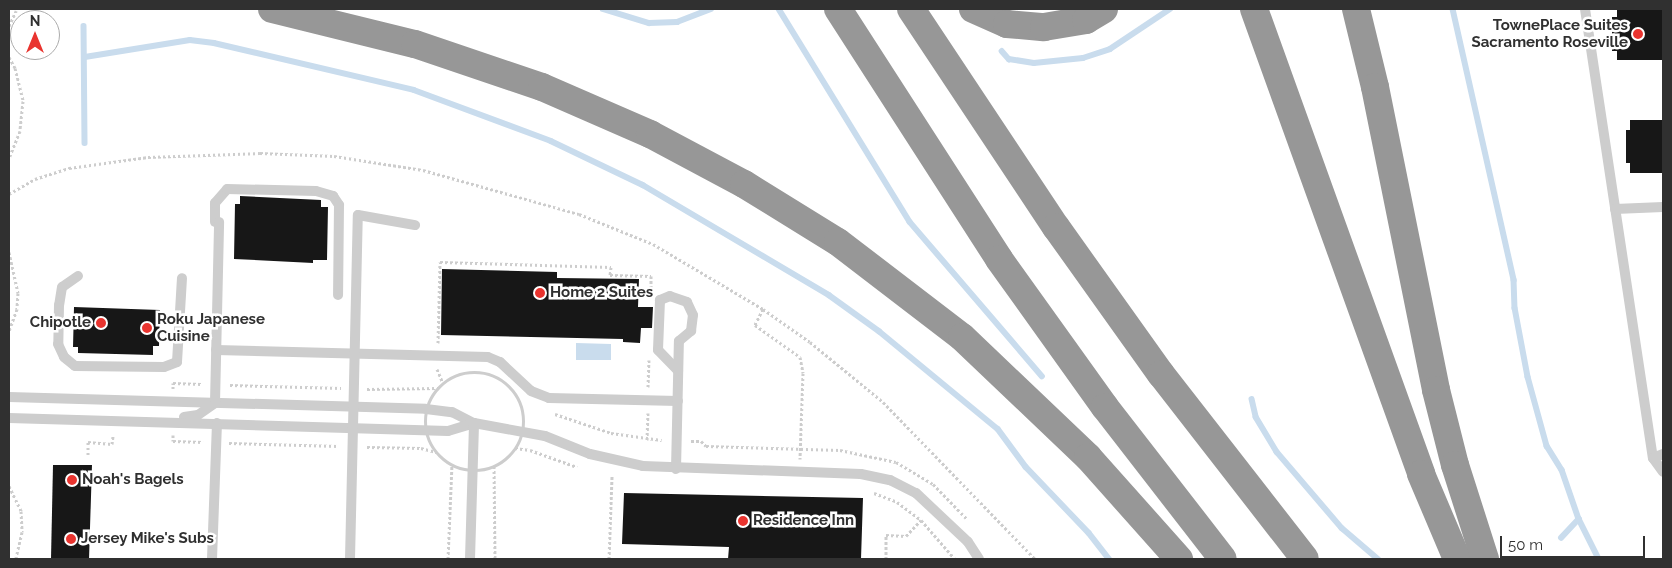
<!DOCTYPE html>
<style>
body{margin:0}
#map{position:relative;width:1672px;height:568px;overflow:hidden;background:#fff;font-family:Raleway,sans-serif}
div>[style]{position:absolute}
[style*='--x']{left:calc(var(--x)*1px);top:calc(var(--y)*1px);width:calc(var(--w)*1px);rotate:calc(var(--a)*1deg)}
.water>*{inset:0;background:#c9dced}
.stream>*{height:5.5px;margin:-2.75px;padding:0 2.75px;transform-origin:2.75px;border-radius:2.75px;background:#c9dced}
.building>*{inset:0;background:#171717}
.path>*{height:3px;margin-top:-1.5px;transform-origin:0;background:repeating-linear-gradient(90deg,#cdcdcd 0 2.5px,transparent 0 5px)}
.path>.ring{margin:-1.5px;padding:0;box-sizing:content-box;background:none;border:3px solid #cdcdcd;border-radius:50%}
.service>*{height:10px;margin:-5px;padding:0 5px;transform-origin:5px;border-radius:5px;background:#cdcdcd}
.motorway>*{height:28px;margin:-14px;padding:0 14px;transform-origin:14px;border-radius:14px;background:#979797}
.dots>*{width:14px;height:14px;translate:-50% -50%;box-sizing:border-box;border:2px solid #fff;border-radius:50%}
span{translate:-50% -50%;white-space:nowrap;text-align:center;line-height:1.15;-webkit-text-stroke:5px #fff;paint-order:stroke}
.poi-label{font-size:15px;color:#303030;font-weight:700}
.right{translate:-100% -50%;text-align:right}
.left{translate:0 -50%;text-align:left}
.frame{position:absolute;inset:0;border:10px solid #303030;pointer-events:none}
.north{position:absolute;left:10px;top:10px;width:50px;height:50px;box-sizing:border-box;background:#fff;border:1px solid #acacac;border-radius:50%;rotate:0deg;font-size:14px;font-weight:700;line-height:20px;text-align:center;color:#303030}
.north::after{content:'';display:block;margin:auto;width:18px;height:22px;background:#e9342f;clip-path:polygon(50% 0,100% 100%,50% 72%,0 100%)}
.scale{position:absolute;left:1500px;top:536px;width:145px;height:22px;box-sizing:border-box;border:2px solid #303030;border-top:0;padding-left:6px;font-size:15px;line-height:18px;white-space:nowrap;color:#303030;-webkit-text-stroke:4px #fff;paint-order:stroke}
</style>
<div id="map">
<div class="water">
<div style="clip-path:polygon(576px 343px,611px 344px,611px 360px,576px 360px)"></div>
</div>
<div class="stream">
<div style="--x:603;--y:9;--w:48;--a:16.9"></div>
<div style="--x:649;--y:23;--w:28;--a:-2"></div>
<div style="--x:677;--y:22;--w:36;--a:-21"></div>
<div style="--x:779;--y:9;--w:250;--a:58.4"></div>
<div style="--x:910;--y:222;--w:203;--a:49.4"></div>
<div style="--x:1453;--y:9;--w:278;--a:77.3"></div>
<div style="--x:1514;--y:280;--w:28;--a:88"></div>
<div style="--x:1515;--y:308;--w:70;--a:79.3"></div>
<div style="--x:1528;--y:377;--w:72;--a:74.6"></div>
<div style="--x:1547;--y:446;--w:28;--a:58"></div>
<div style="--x:1562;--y:470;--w:52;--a:70.9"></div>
<div style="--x:1579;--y:519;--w:45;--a:63.4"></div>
<div style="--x:84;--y:26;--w:117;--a:89.5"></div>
<div style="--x:1002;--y:51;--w:11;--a:49"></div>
<div style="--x:1009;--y:59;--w:25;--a:9"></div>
<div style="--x:1034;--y:63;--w:49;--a:-5.8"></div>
<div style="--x:1083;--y:58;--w:28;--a:-18"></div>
<div style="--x:1110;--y:49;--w:72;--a:-33.7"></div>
<div style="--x:85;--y:57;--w:106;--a:-9.2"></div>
<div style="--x:190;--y:40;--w:24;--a:7"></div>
<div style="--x:214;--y:43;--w:205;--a:13.2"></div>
<div style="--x:414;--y:90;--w:146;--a:20.4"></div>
<div style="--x:551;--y:141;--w:102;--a:25.6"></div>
<div style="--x:643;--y:185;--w:216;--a:30.6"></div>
<div style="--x:829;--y:295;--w:62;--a:35.8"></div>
<div style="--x:879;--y:331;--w:154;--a:39.5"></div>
<div style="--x:998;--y:429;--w:47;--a:53.6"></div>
<div style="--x:1026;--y:467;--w:91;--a:46.3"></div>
<div style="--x:1089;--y:533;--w:33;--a:52"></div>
<div style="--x:1252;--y:399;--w:18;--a:77"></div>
<div style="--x:1256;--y:417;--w:41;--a:59"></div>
<div style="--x:1277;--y:452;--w:100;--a:49.5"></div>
<div style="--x:1342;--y:528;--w:48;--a:40.7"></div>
<div style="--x:1561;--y:538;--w:26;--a:-47"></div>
</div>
<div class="building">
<div style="clip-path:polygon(1617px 9px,1663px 9px,1663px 60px,1617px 60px,1617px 51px,1612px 51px,1612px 17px,1617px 17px)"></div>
<div style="clip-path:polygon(1630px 120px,1663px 120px,1663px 173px,1630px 173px,1630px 163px,1626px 163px,1626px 130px,1630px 130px)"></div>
<div style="clip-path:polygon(240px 196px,321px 200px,321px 207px,328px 207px,327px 260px,313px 260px,313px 263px,234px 259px,235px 204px,240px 204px)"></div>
<div style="clip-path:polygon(442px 269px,557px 272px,557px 278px,639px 279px,638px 307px,653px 307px,652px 328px,641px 328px,640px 343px,623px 342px,623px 339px,441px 335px)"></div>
<div style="clip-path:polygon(74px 307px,160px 310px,159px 346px,153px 346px,153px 355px,78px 353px,78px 347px,73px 347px)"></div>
<div style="clip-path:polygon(53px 465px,92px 465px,89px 559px,51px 559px)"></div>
<div style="clip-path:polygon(624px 493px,863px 498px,861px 559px,728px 559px,729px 547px,622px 544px)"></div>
</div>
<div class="path">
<div style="--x:9;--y:26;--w:17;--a:-65"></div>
<div style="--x:9;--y:57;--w:13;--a:61"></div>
<div style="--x:15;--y:68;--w:34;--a:76"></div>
<div style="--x:23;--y:101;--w:30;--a:96"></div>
<div style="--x:20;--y:131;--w:29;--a:112"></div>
<div style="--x:9;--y:194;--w:30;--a:-30"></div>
<div style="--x:35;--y:179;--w:36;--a:-18"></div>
<div style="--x:69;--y:168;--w:80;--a:-7.9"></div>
<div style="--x:148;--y:157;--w:112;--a:-2"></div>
<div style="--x:260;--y:153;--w:74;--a:2.3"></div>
<div style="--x:334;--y:156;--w:90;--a:8.9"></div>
<div style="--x:423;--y:170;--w:162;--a:15.8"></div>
<div style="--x:579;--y:214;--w:80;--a:22.1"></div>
<div style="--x:653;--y:244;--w:128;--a:30.6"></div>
<div style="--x:763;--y:309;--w:57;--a:35.1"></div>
<div style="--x:810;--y:342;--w:94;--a:39.4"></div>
<div style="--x:883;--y:402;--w:219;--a:45.9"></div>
<div style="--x:9;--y:252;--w:42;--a:77.6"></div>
<div style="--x:18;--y:293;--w:16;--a:94"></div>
<div style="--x:17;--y:309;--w:23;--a:110"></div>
<div style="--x:763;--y:309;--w:18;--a:117"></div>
<div style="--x:755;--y:325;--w:55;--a:35.4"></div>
<div style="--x:800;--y:357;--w:16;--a:79"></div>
<div style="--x:803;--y:373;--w:86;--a:92"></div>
<div style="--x:438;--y:343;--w:81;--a:-88.6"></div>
<div style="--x:440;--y:262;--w:171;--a:1.7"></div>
<div style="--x:611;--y:267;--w:8;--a:97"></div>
<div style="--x:610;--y:275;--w:41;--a:1.4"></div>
<div style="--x:651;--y:276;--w:13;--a:90"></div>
<div style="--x:437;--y:369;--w:15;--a:67"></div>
<div class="ring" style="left:425px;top:372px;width:95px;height:95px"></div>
<div style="--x:230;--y:385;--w:111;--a:1.5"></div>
<div style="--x:648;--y:387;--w:27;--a:-88"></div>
<div style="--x:173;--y:389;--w:6;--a:-90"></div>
<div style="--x:173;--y:383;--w:28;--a:2"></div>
<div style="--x:367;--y:389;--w:71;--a:-0.8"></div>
<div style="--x:555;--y:414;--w:59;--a:18.7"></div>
<div style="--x:611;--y:433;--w:51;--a:7.8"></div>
<div style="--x:173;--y:435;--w:6;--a:90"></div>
<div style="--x:173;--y:441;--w:30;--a:2"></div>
<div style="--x:647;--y:440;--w:27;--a:-88"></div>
<div style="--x:691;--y:441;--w:10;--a:0"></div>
<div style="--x:701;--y:441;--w:7;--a:45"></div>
<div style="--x:706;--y:446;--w:134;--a:1.7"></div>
<div style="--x:840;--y:450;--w:57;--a:12.1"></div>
<div style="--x:896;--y:462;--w:43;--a:30.7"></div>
<div style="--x:933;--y:484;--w:49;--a:45.8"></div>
<div style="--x:229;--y:443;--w:109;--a:1.6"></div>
<div style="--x:367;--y:447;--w:54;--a:1.1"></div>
<div style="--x:421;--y:448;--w:16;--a:15"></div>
<div style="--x:515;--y:448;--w:15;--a:8"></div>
<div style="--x:530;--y:450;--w:50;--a:19.9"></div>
<div style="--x:88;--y:455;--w:13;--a:-90"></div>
<div style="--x:88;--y:442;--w:24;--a:5"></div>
<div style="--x:112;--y:444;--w:8;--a:-83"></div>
<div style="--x:494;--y:466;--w:93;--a:89.4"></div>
<div style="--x:9;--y:486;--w:28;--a:64"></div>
<div style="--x:21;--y:511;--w:21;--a:87"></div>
<div style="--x:22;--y:532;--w:28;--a:103"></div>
<div style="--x:874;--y:493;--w:25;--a:21"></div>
<div style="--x:897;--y:502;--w:30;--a:37"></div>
<div style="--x:921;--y:520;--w:52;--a:48.9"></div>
<div style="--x:448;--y:559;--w:94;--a:-87.6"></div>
<div style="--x:609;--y:559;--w:83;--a:-87.9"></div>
<div style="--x:886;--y:559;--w:24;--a:-90"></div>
<div style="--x:886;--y:535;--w:20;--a:3"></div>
<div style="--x:906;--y:536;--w:22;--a:-47"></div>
</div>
<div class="service">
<div style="--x:1585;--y:9;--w:454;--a:81.4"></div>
<div style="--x:1653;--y:458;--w:11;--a:-22"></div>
<div style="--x:1615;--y:209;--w:48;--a:-2.4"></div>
<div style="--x:215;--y:222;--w:19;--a:-90"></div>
<div style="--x:215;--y:203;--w:18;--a:-49"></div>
<div style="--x:227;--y:189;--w:89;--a:1.3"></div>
<div style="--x:316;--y:191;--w:18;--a:16"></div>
<div style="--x:333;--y:196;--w:11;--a:56"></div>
<div style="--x:339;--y:205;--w:90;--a:90.6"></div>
<div style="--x:78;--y:276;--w:19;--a:145"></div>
<div style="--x:62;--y:287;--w:18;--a:99"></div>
<div style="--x:59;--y:305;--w:39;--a:91"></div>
<div style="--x:58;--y:344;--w:14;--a:65"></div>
<div style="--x:64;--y:357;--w:14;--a:39"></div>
<div style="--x:75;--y:366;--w:89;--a:0.6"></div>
<div style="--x:164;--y:367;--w:14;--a:-21"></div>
<div style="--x:177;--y:362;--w:84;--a:-86.6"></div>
<div style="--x:216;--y:350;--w:272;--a:1.5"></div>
<div style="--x:488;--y:357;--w:13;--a:23"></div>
<div style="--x:500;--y:362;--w:42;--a:43.1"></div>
<div style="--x:531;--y:391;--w:19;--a:21"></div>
<div style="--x:549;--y:398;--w:129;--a:1.3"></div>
<div style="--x:9;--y:397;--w:417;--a:1.6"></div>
<div style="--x:426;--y:409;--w:26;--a:7"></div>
<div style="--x:452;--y:412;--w:25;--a:27"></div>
<div style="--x:474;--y:423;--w:72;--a:10.4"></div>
<div style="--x:545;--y:436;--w:48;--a:21.8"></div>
<div style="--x:590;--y:454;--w:54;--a:12.8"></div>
<div style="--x:643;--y:466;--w:218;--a:2.1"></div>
<div style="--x:861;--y:474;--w:30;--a:12"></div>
<div style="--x:890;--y:480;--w:29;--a:27"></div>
<div style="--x:916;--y:493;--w:71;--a:43.3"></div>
<div style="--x:968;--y:542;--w:20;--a:57"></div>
<div style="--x:184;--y:417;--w:14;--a:-8"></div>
<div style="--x:198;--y:415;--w:21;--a:-35"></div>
<div style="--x:215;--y:403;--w:181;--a:-88.7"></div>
<div style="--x:9;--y:418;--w:439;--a:1.7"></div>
<div style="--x:448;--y:431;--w:27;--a:-17"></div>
<div style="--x:1653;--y:458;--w:17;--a:54"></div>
<div style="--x:676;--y:469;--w:128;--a:-88.7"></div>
<div style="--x:679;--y:341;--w:16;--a:-40"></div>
<div style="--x:691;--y:331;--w:16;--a:-83"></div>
<div style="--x:693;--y:315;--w:14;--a:-115"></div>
<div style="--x:687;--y:302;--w:18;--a:-161"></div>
<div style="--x:670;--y:296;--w:11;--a:158"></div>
<div style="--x:660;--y:300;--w:50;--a:92.3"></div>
<div style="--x:658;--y:350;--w:29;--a:46"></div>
<div style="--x:212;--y:559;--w:136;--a:-87.9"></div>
<div style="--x:350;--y:559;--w:344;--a:-88.7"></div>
<div style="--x:358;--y:215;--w:58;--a:10"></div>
<div style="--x:470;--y:559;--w:136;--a:-88.3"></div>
</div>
<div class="motorway">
<div style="--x:272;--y:9;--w:147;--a:13.8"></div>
<div style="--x:415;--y:44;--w:134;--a:18.7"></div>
<div style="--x:542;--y:87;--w:118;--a:23.5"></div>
<div style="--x:650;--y:134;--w:106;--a:28"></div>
<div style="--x:744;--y:184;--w:110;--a:31.7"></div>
<div style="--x:838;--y:242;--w:156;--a:37.5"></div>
<div style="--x:962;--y:337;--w:174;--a:43.6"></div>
<div style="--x:1088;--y:457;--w:137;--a:48.3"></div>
<div style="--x:838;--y:9;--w:297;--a:57.2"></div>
<div style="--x:999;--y:259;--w:182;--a:54.4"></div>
<div style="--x:1105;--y:407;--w:192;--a:52.2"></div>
<div style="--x:911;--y:9;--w:262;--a:56.4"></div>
<div style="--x:1056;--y:227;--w:181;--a:54.5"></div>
<div style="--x:1161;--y:374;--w:234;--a:52.1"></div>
<div style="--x:973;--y:9;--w:37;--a:24"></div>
<div style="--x:1007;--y:24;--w:37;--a:5"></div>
<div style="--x:1044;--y:27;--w:43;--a:-9.5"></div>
<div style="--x:1086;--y:20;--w:21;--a:-31"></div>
<div style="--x:1254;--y:9;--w:494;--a:70.2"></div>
<div style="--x:1421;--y:474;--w:92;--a:67"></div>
<div style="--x:1356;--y:9;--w:80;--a:76.3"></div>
<div style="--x:1375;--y:87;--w:309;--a:78.6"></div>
<div style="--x:1436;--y:390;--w:77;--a:75.8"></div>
<div style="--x:1455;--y:465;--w:99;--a:72.3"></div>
</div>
<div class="dots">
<div style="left:1638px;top:34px;background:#e9342f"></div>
<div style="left:540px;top:293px;background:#e9342f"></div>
<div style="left:101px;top:323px;background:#e9342f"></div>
<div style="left:147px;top:328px;background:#e9342f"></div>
<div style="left:72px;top:480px;background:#e9342f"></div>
<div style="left:743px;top:521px;background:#e9342f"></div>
<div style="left:71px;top:539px;background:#e9342f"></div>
</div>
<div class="poi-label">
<span class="right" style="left:1628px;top:34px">TownePlace Suites<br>Sacramento Roseville</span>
<span class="left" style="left:550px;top:293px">Home 2 Suites</span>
<span class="left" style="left:157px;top:328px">Roku Japanese<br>Cuisine</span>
<span class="right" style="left:91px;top:323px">Chipotle</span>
<span class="left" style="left:82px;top:480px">Noah's Bagels</span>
<span class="left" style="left:753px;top:521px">Residence Inn</span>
<span class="left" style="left:81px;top:539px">Jersey Mike's Subs</span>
</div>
<div class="frame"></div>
<div class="north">N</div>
<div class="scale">50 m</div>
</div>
